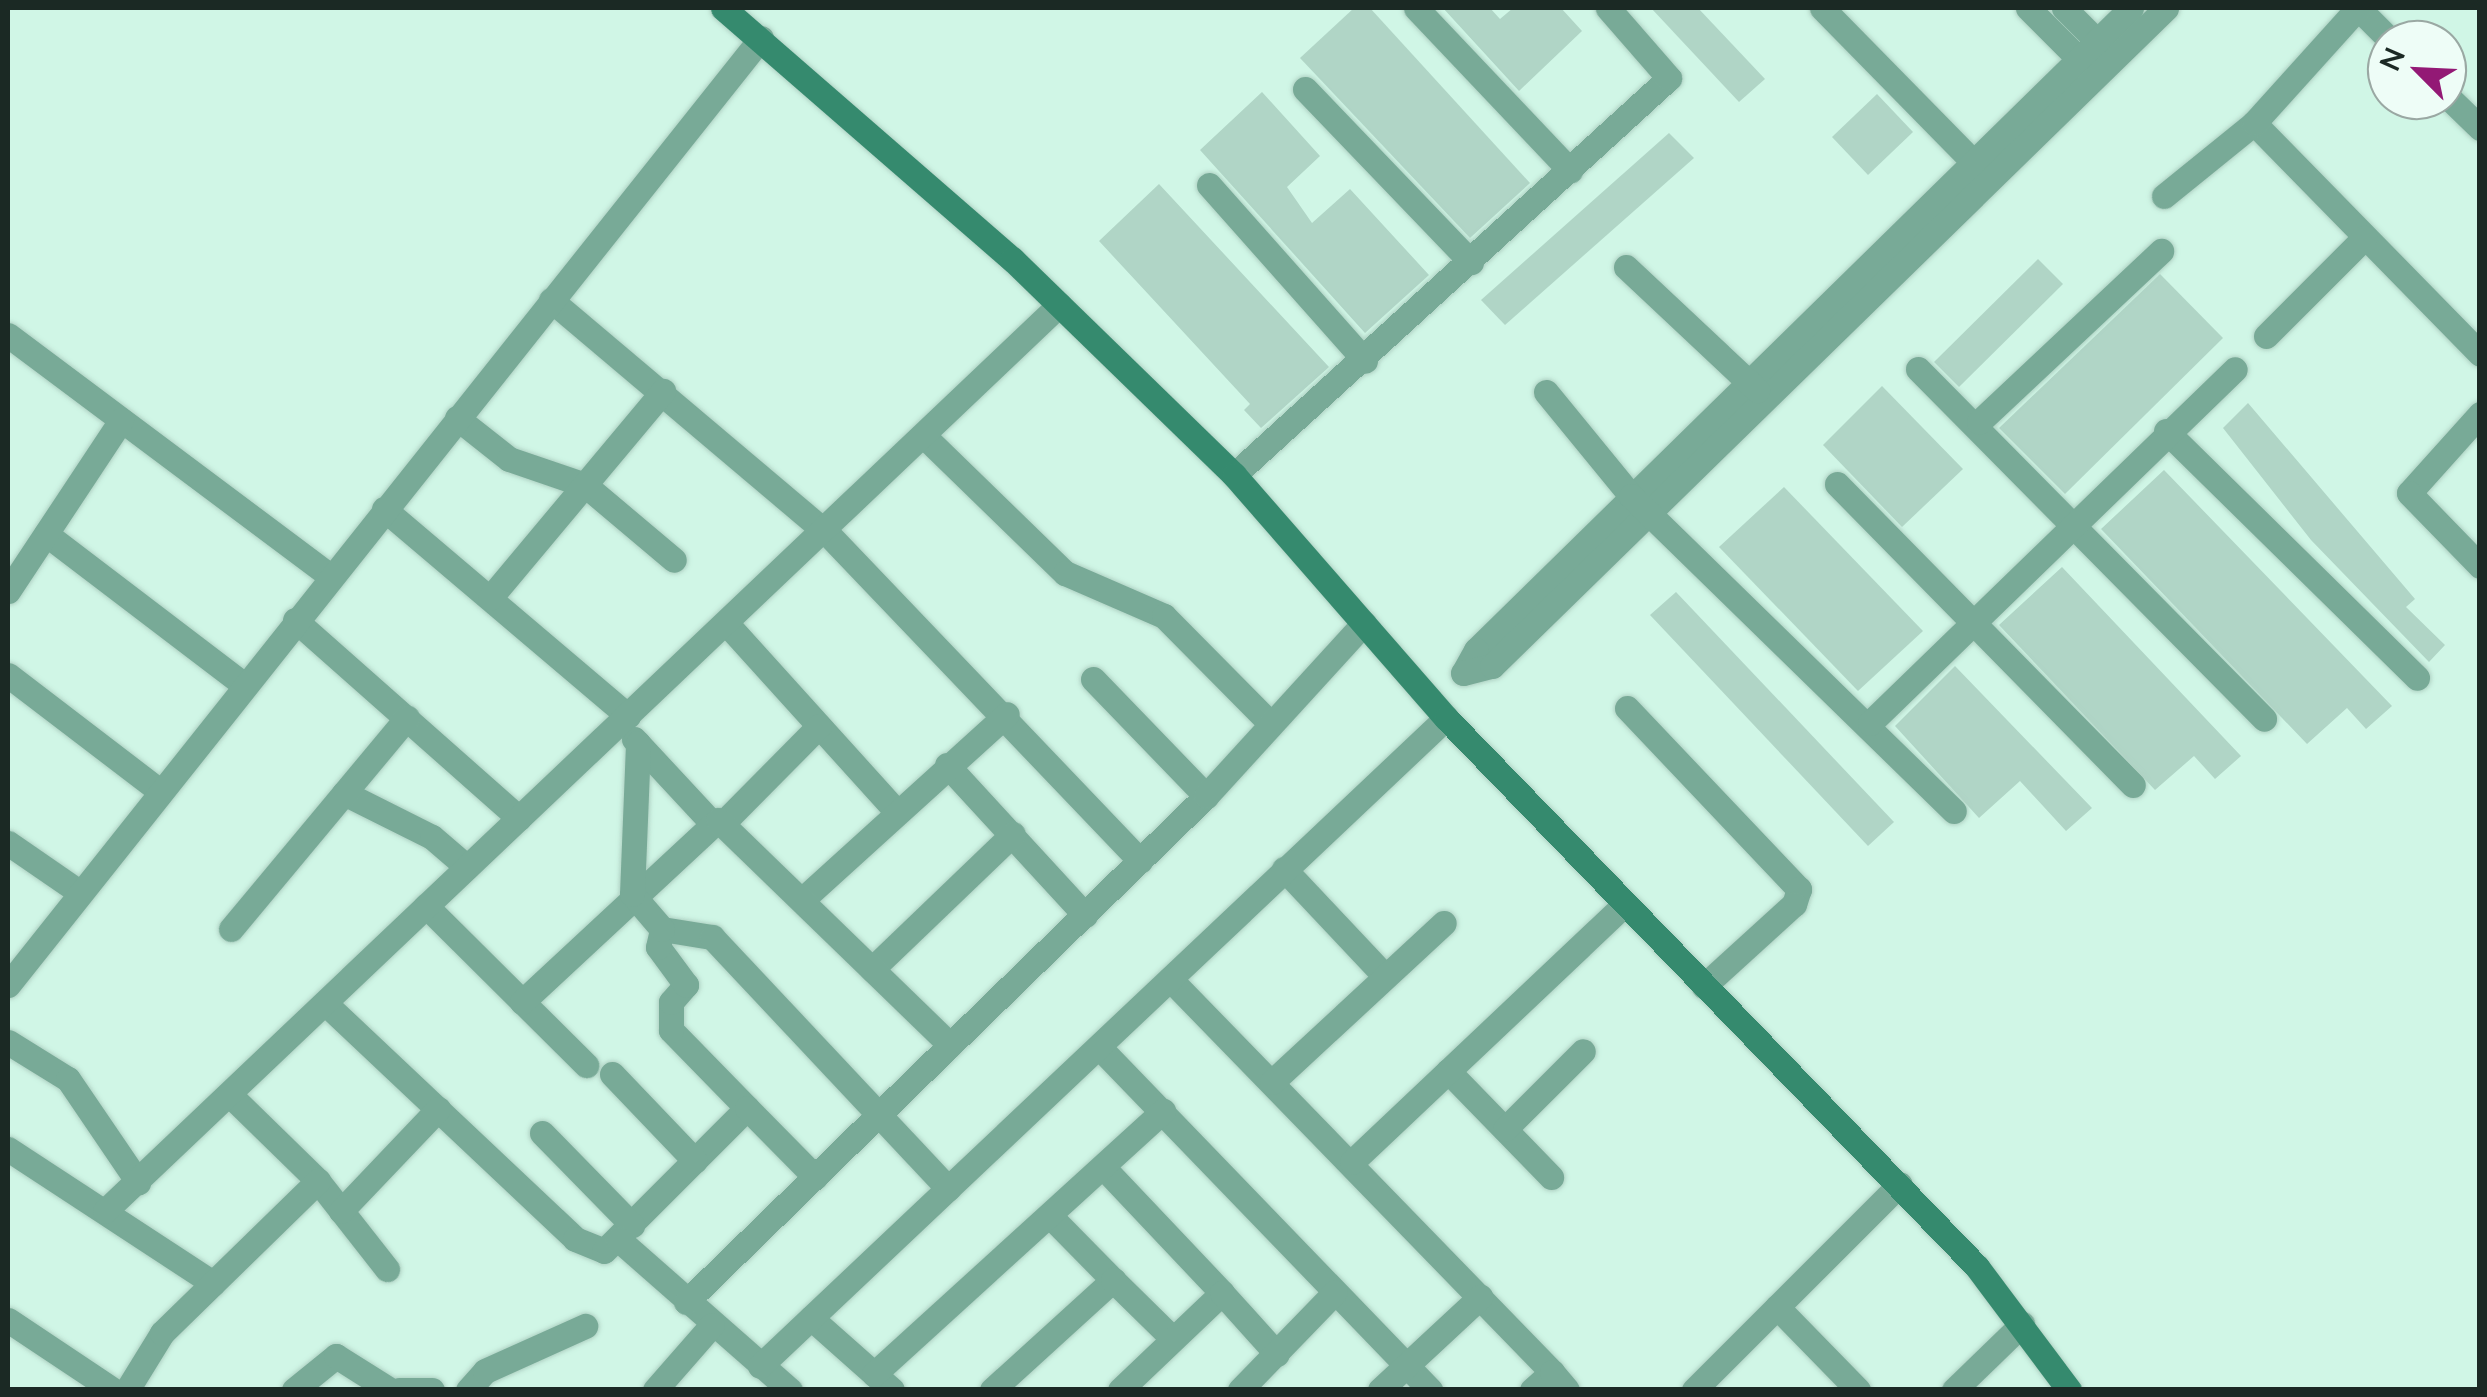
<!DOCTYPE html>
<style>
body{margin:0}
#map{position:relative;width:2487px;height:1397px;overflow:hidden;background:#d0f6e6;font-family:Lato,sans-serif}
div>[style]{position:absolute}
[style*='--x']{left:calc(var(--x)*1px);top:calc(var(--y)*1px);width:calc(var(--w)*1px);rotate:calc(var(--a)*1deg)}
.building>*{inset:0;background:#b0d5c6}
.roads{filter:drop-shadow(0 0 2px #afd1c3) drop-shadow(0 0 2px #afd1c3)}
.street>*{height:25px;margin:-12.5px;padding:0 12.5px;transform-origin:12.5px;border-radius:12.5px;background:#78aa97}
.secondary>*{height:25px;margin:-12.5px;padding:0 12.5px;transform-origin:12.5px;border-radius:12.5px;background:#358a6e}
span{translate:-50% -50%;white-space:nowrap;text-align:center;line-height:1.15;-webkit-text-stroke:9px #eefdf7;paint-order:stroke}
.frame{position:absolute;inset:0;border:10px solid #1b2924;pointer-events:none}
.north{position:absolute;left:2367px;top:20px;width:100px;height:100px;box-sizing:border-box;background:#eefdf7;border:2px solid #9aa8a3;border-radius:50%;rotate:294deg;font-size:28px;font-weight:700;line-height:40px;text-align:center;color:#1b2924}
.north::after{content:'';display:block;margin:auto;width:35px;height:45px;background:#931975;clip-path:polygon(50% 0,100% 100%,50% 72%,0 100%)}
</style>
<div id="map">
<div class="building">
<div style="clip-path:polygon(1354px 8px,1370px 8px,1530px 183px,1470px 238px,1300px 58px)"></div>
<div style="clip-path:polygon(1443px 8px,1490px 8px,1500px 19px,1513px 8px,1561px 8px,1582px 31px,1519px 91px)"></div>
<div style="clip-path:polygon(1651px 8px,1698px 8px,1765px 79px,1739px 102px)"></div>
<div style="clip-path:polygon(1262px 92px,1320px 156px,1287px 187px,1312px 223px,1350px 189px,1429px 275px,1365px 333px,1200px 150px)"></div>
<div style="clip-path:polygon(1877px 94px,1913px 132px,1868px 175px,1832px 137px)"></div>
<div style="clip-path:polygon(1669px 133px,1694px 158px,1505px 325px,1481px 300px)"></div>
<div style="clip-path:polygon(1159px 184px,1329px 367px,1261px 428px,1244px 410px,1250px 404px,1099px 241px)"></div>
<div style="clip-path:polygon(2038px 259px,2063px 284px,1959px 387px,1934px 362px)"></div>
<div style="clip-path:polygon(2160px 274px,2223px 338px,2065px 494px,1999px 428px)"></div>
<div style="clip-path:polygon(1882px 386px,1963px 469px,1902px 527px,1823px 445px)"></div>
<div style="clip-path:polygon(2248px 403px,2415px 599px,2406px 607px,2445px 645px,2429px 662px,2311px 540px,2223px 428px)"></div>
<div style="clip-path:polygon(2164px 470px,2392px 706px,2366px 729px,2347px 708px,2307px 744px,2101px 529px)"></div>
<div style="clip-path:polygon(1784px 487px,1923px 631px,1858px 691px,1719px 547px)"></div>
<div style="clip-path:polygon(2062px 567px,2241px 756px,2215px 779px,2194px 756px,2155px 790px,1999px 625px)"></div>
<div style="clip-path:polygon(1676px 592px,1894px 822px,1868px 846px,1650px 615px)"></div>
<div style="clip-path:polygon(1955px 666px,2092px 808px,2066px 831px,2020px 781px,1979px 818px,1895px 726px)"></div>
</div>
<div class="roads">
<div class="street">
<div style="--x:1416;--y:8;--w:224;--a:46.5"></div>
<div style="--x:1822;--y:8;--w:230;--a:45.5"></div>
<div style="--x:2028;--y:8;--w:72;--a:45"></div>
<div style="--x:2064;--y:8;--w:47;--a:45"></div>
<div style="--x:2131;--y:8;--w:917;--a:135.57"></div>
<div style="--x:1476;--y:650;--w:26;--a:119"></div>
<div style="--x:1463;--y:673;--w:30;--a:-14"></div>
<div style="--x:1492;--y:666;--w:942;--a:-44.31"></div>
<div style="--x:2358;--y:8;--w:45;--a:45"></div>
<div style="--x:1305;--y:89;--w:240;--a:46.2"></div>
<div style="--x:2447;--y:96;--w:46;--a:44.1"></div>
<div style="--x:2254;--y:123;--w:323;--a:45.6"></div>
<div style="--x:1209;--y:185;--w:235;--a:48.4"></div>
<div style="--x:2164;--y:196;--w:116;--a:-39"></div>
<div style="--x:2254;--y:123;--w:155;--a:-47.9"></div>
<div style="--x:1626;--y:267;--w:180;--a:43.2"></div>
<div style="--x:551;--y:300;--w:363;--a:40.2"></div>
<div style="--x:828;--y:534;--w:452;--a:46.3"></div>
<div style="--x:8;--y:335;--w:402;--a:36.8"></div>
<div style="--x:2266;--y:336;--w:139;--a:-45"></div>
<div style="--x:1918;--y:369;--w:492;--a:45.3"></div>
<div style="--x:1546;--y:392;--w:134;--a:50.7"></div>
<div style="--x:1631;--y:496;--w:451;--a:44.3"></div>
<div style="--x:2480;--y:414;--w:106;--a:131.9"></div>
<div style="--x:2409;--y:493;--w:102;--a:45.8"></div>
<div style="--x:457;--y:418;--w:66;--a:38.3"></div>
<div style="--x:509;--y:459;--w:80;--a:18.9"></div>
<div style="--x:585;--y:485;--w:116;--a:40.1"></div>
<div style="--x:1979;--y:422;--w:250;--a:-43.2"></div>
<div style="--x:2166;--y:431;--w:352;--a:44.5"></div>
<div style="--x:926;--y:438;--w:194;--a:44.2"></div>
<div style="--x:1065;--y:573;--w:108;--a:23.5"></div>
<div style="--x:1164;--y:616;--w:146;--a:45.3"></div>
<div style="--x:1234;--y:475;--w:589;--a:-42.38"></div>
<div style="--x:1669;--y:78;--w:93;--a:-131.1"></div>
<div style="--x:1837;--y:484;--w:422;--a:45.5"></div>
<div style="--x:384;--y:509;--w:320;--a:40.3"></div>
<div style="--x:46;--y:534;--w:248;--a:37.3"></div>
<div style="--x:8;--y:591;--w:205;--a:-56.5"></div>
<div style="--x:490;--y:598;--w:270;--a:-50.1"></div>
<div style="--x:295;--y:620;--w:299;--a:41.5"></div>
<div style="--x:727;--y:624;--w:251;--a:47.9"></div>
<div style="--x:8;--y:675;--w:188;--a:37.4"></div>
<div style="--x:1093;--y:679;--w:163;--a:46"></div>
<div style="--x:1627;--y:708;--w:250;--a:46.5"></div>
<div style="--x:1799;--y:889;--w:16;--a:108"></div>
<div style="--x:1794;--y:904;--w:122;--a:137.7"></div>
<div style="--x:1870;--y:723;--w:508;--a:-44.12"></div>
<div style="--x:634;--y:739;--w:115;--a:47.1"></div>
<div style="--x:947;--y:765;--w:204;--a:47.4"></div>
<div style="--x:344;--y:793;--w:98;--a:26.6"></div>
<div style="--x:432;--y:837;--w:46;--a:40.6"></div>
<div style="--x:724;--y:822;--w:135;--a:-45.3"></div>
<div style="--x:8;--y:843;--w:81;--a:34.5"></div>
<div style="--x:1284;--y:869;--w:147;--a:46.7"></div>
<div style="--x:803;--y:899;--w:275;--a:-42.2"></div>
<div style="--x:426;--y:906;--w:226;--a:44.8"></div>
<div style="--x:231;--y:929;--w:275;--a:-50.2"></div>
<div style="--x:662;--y:929;--w:51;--a:9.1"></div>
<div style="--x:712;--y:937;--w:345;--a:46.8"></div>
<div style="--x:872;--y:969;--w:195;--a:-43.8"></div>
<div style="--x:1170;--y:979;--w:548;--a:45.81"></div>
<div style="--x:8;--y:985;--w:1210;--a:-51.51"></div>
<div style="--x:522;--y:1002;--w:267;--a:-42.9"></div>
<div style="--x:718;--y:820;--w:323;--a:44.1"></div>
<div style="--x:326;--y:1004;--w:342;--a:43.3"></div>
<div style="--x:575;--y:1239;--w:31;--a:22"></div>
<div style="--x:604;--y:1251;--w:202;--a:-45"></div>
<div style="--x:747;--y:1108;--w:109;--a:-134.3"></div>
<div style="--x:671;--y:1030;--w:28;--a:-90"></div>
<div style="--x:671;--y:1002;--w:23;--a:-49"></div>
<div style="--x:686;--y:985;--w:47;--a:-126.4"></div>
<div style="--x:658;--y:947;--w:18;--a:-77"></div>
<div style="--x:662;--y:929;--w:46;--a:-130.6"></div>
<div style="--x:632;--y:894;--w:151;--a:-87.7"></div>
<div style="--x:8;--y:1042;--w:70;--a:31.7"></div>
<div style="--x:68;--y:1079;--w:125;--a:55.8"></div>
<div style="--x:1099;--y:1047;--w:477;--a:46"></div>
<div style="--x:1448;--y:1071;--w:148;--a:45.8"></div>
<div style="--x:612;--y:1074;--w:120;--a:46.3"></div>
<div style="--x:1272;--y:1082;--w:234;--a:-42.8"></div>
<div style="--x:232;--y:1097;--w:120;--a:44.3"></div>
<div style="--x:318;--y:1181;--w:112;--a:51.9"></div>
<div style="--x:747;--y:1108;--w:97;--a:45.4"></div>
<div style="--x:1505;--y:1129;--w:110;--a:-45"></div>
<div style="--x:542;--y:1133;--w:129;--a:45.6"></div>
<div style="--x:8;--y:1149;--w:245;--a:33.2"></div>
<div style="--x:1352;--y:1162;--w:374;--a:-43.4"></div>
<div style="--x:1103;--y:1167;--w:173;--a:46.6"></div>
<div style="--x:105;--y:1211;--w:1316;--a:-43.52"></div>
<div style="--x:341;--y:1211;--w:141;--a:-46.4"></div>
<div style="--x:1050;--y:1216;--w:90;--a:45.5"></div>
<div style="--x:618;--y:1239;--w:229;--a:41.3"></div>
<div style="--x:686;--y:1302;--w:726;--a:-44.22"></div>
<div style="--x:1206;--y:796;--w:234;--a:-47.6"></div>
<div style="--x:1777;--y:1307;--w:116;--a:45.7"></div>
<div style="--x:811;--y:1318;--w:108;--a:41.6"></div>
<div style="--x:8;--y:1320;--w:126;--a:33.7"></div>
<div style="--x:760;--y:1366;--w:944;--a:-43.37"></div>
<div style="--x:874;--y:1374;--w:391;--a:-42.3"></div>
<div style="--x:127;--y:1390;--w:67;--a:-58.4"></div>
<div style="--x:162;--y:1333;--w:218;--a:-44.3"></div>
<div style="--x:294;--y:1390;--w:54;--a:-39"></div>
<div style="--x:336;--y:1356;--w:64;--a:32.2"></div>
<div style="--x:399;--y:1390;--w:33;--a:0"></div>
<div style="--x:468;--y:1390;--w:25;--a:-48"></div>
<div style="--x:485;--y:1371;--w:110;--a:-24.2"></div>
<div style="--x:655;--y:1390;--w:86;--a:-48.8"></div>
<div style="--x:992;--y:1390;--w:164;--a:-42.3"></div>
<div style="--x:1113;--y:1280;--w:83;--a:44.5"></div>
<div style="--x:1120;--y:1390;--w:141;--a:-43.6"></div>
<div style="--x:1222;--y:1293;--w:82;--a:48"></div>
<div style="--x:1240;--y:1390;--w:136;--a:-45.9"></div>
<div style="--x:1380;--y:1390;--w:137;--a:-42.9"></div>
<div style="--x:1532;--y:1390;--w:27;--a:-42"></div>
<div style="--x:1552;--y:1372;--w:23;--a:50"></div>
<div style="--x:1694;--y:1390;--w:291;--a:-45"></div>
<div style="--x:1954;--y:1390;--w:95;--a:-44.1"></div>
</div>
<div class="secondary">
<div style="--x:723;--y:8;--w:383;--a:41"></div>
<div style="--x:1012;--y:259;--w:310;--a:44.2"></div>
<div style="--x:1234;--y:475;--w:322;--a:48.9"></div>
<div style="--x:1446;--y:718;--w:764;--a:45.95"></div>
<div style="--x:1977;--y:1267;--w:154;--a:53.2"></div>
</div>
</div>
<div class="frame"></div>
<div class="north">N</div>
</div>
